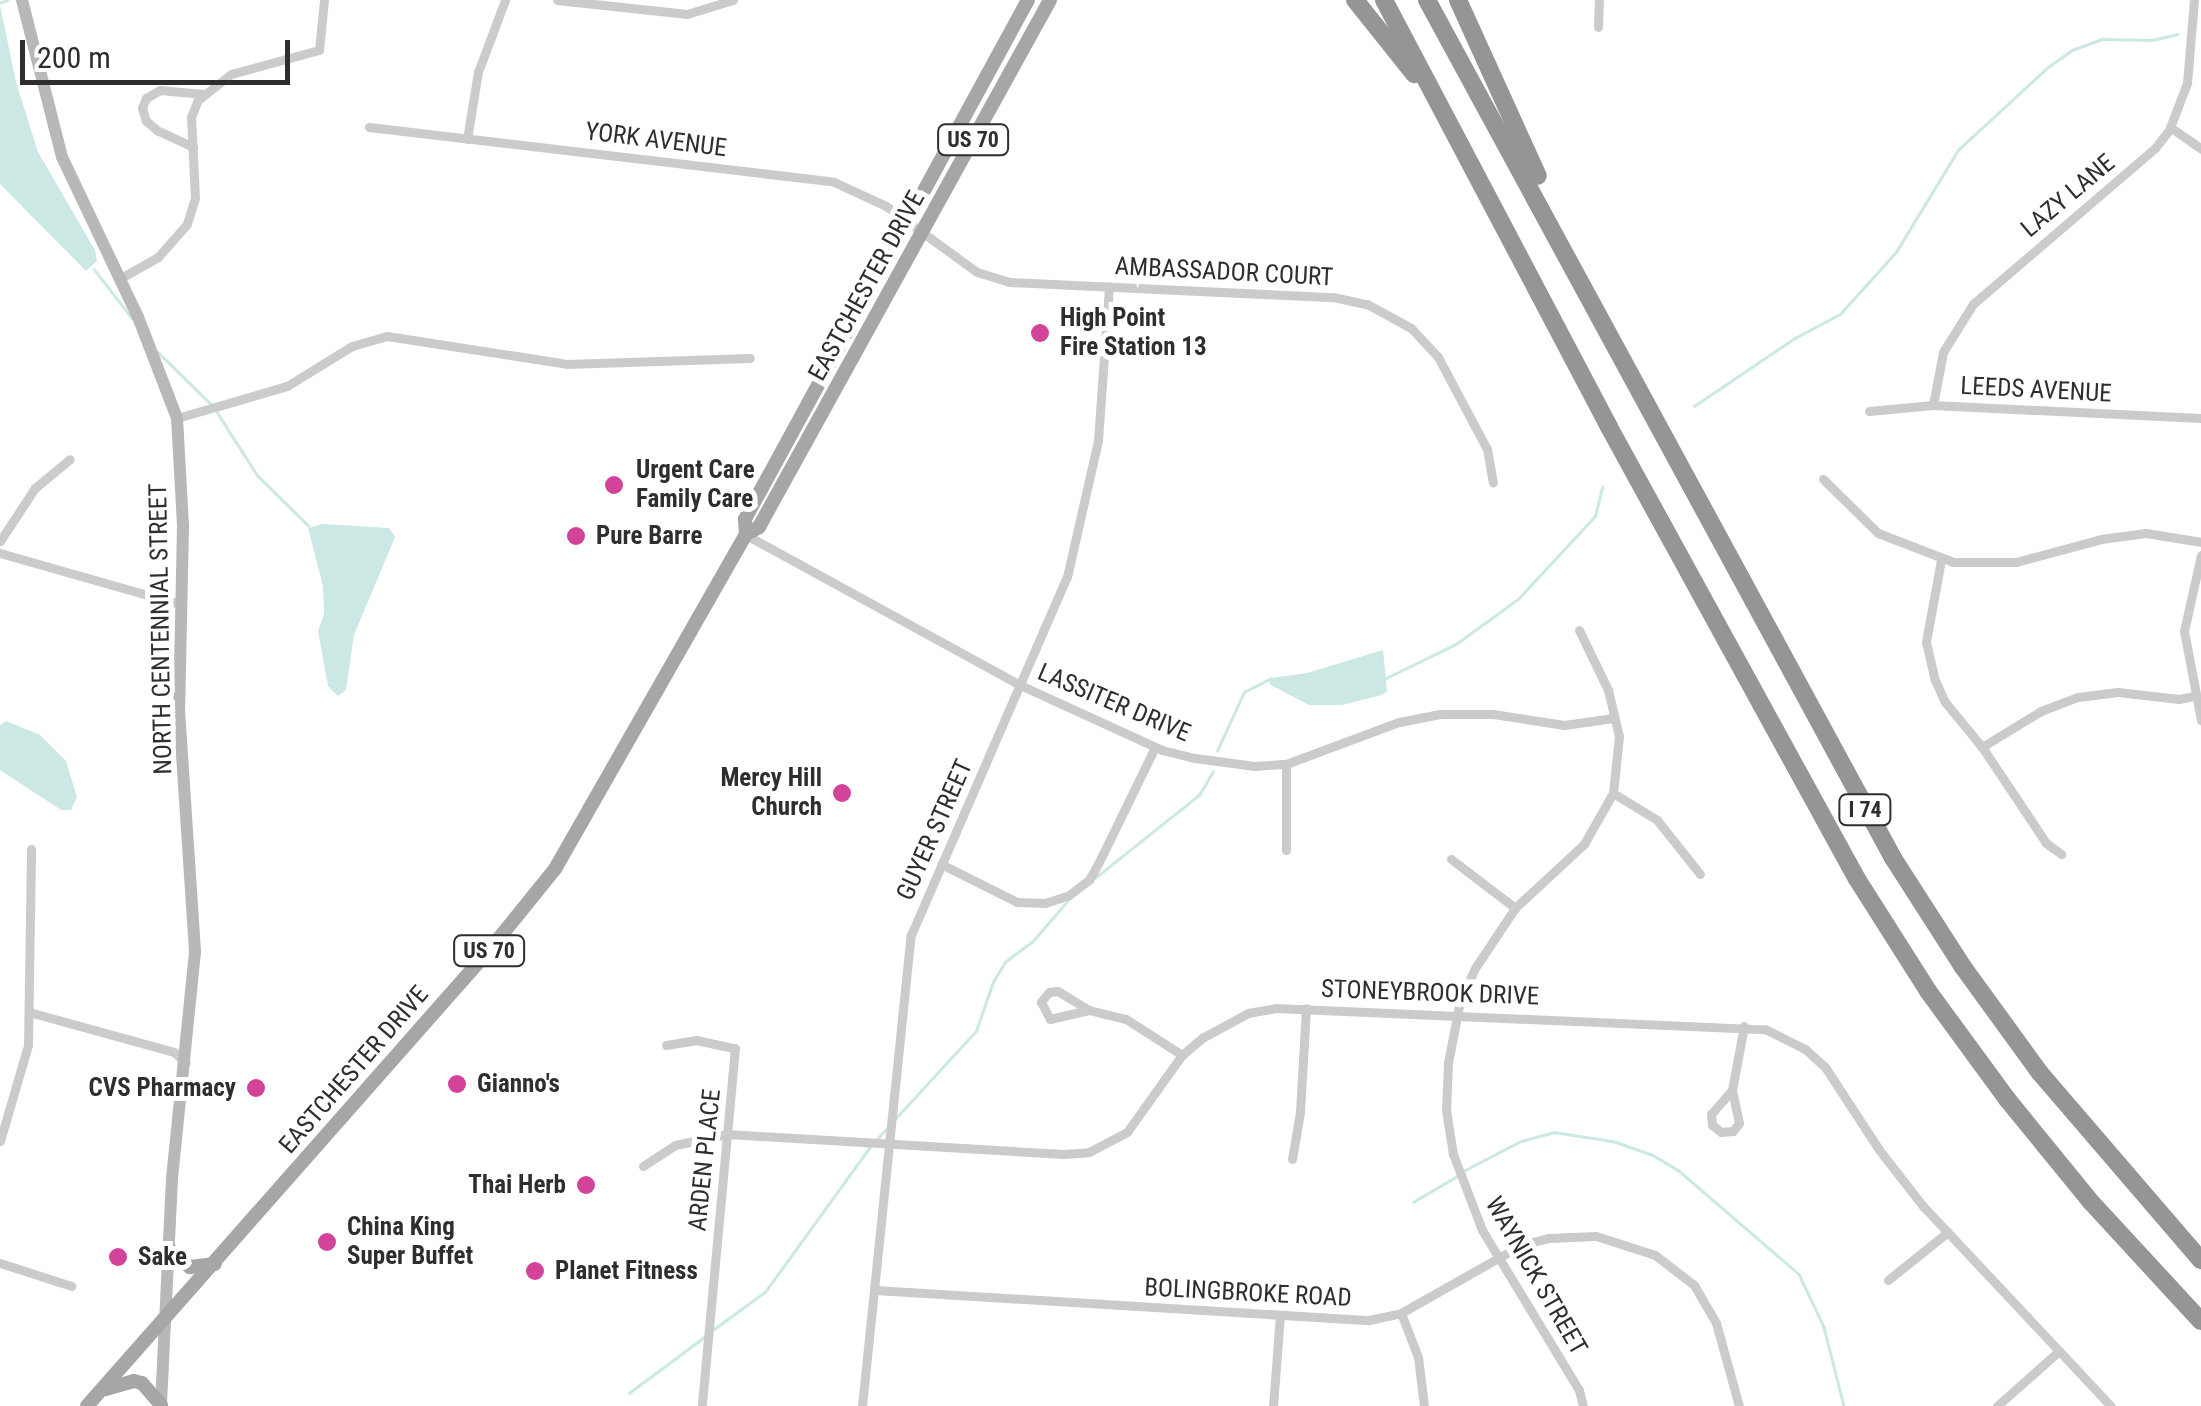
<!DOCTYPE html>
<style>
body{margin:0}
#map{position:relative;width:2201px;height:1406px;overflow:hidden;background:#fff;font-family:"Roboto Condensed",sans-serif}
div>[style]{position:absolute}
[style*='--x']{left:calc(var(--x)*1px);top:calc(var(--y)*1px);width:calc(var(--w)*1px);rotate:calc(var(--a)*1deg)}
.water>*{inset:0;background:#cce8e4}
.stream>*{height:2.5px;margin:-1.25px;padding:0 1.25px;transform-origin:1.25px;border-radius:1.25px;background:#cce8e4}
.street>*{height:9px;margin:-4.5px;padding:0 4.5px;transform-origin:4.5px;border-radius:4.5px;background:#cbcbcb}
.secondary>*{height:12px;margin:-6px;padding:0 6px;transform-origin:6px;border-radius:6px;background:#b8b8b8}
.primary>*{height:14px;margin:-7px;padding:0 7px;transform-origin:7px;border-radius:7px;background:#a6a6a6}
.highway>*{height:18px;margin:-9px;padding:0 9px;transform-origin:9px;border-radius:9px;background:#959595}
.dots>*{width:28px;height:28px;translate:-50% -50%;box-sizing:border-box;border:5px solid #fff;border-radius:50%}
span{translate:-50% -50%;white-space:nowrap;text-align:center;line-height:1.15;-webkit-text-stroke:10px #fff;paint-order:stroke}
.shield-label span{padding:2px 8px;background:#fff;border:2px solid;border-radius:8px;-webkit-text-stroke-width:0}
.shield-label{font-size:22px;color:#2e2e2e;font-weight:700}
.street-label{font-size:25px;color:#2e2e2e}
.poi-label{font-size:25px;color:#2e2e2e;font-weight:700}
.left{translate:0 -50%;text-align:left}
.right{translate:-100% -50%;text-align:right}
.scale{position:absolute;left:20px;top:40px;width:270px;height:45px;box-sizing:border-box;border:5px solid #2e2e2e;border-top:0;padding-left:12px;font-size:30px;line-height:35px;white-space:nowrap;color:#2e2e2e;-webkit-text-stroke:8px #fff;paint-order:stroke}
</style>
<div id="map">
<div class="water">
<div style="clip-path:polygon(0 5px,16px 82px,38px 152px,95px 250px,97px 261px,86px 271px,0 184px)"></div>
<div style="clip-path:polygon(322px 524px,389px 528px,395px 537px,354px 635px,346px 690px,338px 696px,328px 686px,318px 631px,324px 613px,323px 586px,308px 528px)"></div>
<div style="clip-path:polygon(1383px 650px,1387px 691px,1382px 695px,1342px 705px,1309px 705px,1269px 684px,1271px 678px,1307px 673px)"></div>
<div style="clip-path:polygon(6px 721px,40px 735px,66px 761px,77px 797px,71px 810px,61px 810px,0 770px,0 725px)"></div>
</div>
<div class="stream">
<div style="--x:0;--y:3;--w:8;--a:-23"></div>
<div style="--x:94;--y:269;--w:62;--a:52.2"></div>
<div style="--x:158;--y:352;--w:77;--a:44.5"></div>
<div style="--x:1694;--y:406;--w:122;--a:-34"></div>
<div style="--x:1795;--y:338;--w:51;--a:-28.1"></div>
<div style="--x:1840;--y:314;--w:84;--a:-47.9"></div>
<div style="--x:1896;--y:252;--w:119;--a:-58.7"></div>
<div style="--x:1958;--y:150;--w:122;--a:-42.7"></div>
<div style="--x:2048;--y:67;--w:29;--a:-35"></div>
<div style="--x:2072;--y:50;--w:33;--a:-20"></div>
<div style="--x:2103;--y:39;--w:49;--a:1.2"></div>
<div style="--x:2152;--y:40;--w:26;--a:-13"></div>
<div style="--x:217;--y:412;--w:76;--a:57.4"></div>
<div style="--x:258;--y:476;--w:71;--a:44.4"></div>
<div style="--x:1386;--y:678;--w:78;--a:-25.9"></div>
<div style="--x:1456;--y:644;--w:77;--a:-36"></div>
<div style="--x:1518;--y:599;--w:113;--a:-47.1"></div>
<div style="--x:1595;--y:516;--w:30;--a:-76"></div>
<div style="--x:1217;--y:751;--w:65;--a:-65.4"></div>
<div style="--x:1244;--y:692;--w:30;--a:-27"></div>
<div style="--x:1095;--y:878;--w:133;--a:-38.6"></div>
<div style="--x:1199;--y:795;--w:27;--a:-59"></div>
<div style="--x:895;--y:1119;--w:120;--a:-47.4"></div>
<div style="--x:976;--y:1031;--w:52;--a:-70.9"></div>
<div style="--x:993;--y:982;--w:23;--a:-59"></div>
<div style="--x:1005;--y:962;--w:34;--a:-37"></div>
<div style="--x:1032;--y:942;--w:58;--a:-49.2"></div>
<div style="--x:875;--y:1141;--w:16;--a:-47"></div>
<div style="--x:1465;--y:1170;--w:63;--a:-27.4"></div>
<div style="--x:1521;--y:1141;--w:34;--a:-15"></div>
<div style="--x:1554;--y:1132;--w:60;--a:8.7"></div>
<div style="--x:1613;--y:1141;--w:42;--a:19.3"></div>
<div style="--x:1653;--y:1155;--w:29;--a:31"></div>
<div style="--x:1678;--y:1170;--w:160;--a:40.7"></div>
<div style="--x:1799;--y:1274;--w:59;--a:64.7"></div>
<div style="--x:1824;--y:1327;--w:81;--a:75.8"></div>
<div style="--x:1413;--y:1202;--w:53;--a:-30.4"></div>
<div style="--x:714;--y:1329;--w:63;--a:-36"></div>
<div style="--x:765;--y:1292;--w:179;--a:-54.1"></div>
<div style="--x:629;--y:1393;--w:94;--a:-36.7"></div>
</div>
<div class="street">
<div style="--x:557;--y:0;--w:131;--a:6.1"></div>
<div style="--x:687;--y:14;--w:48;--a:-16.9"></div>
<div style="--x:1598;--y:27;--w:27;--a:-88"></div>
<div style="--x:369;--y:127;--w:468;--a:6.7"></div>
<div style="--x:834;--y:182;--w:57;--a:24.8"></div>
<div style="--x:886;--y:206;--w:112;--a:36"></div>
<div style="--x:977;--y:272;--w:34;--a:17"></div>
<div style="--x:1009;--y:282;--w:324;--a:2.7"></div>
<div style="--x:1333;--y:297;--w:35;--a:12"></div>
<div style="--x:1367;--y:304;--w:50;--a:28.6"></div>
<div style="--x:1411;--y:328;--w:40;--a:47"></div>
<div style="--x:1438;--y:357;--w:104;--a:62"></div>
<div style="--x:1487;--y:449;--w:34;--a:80"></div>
<div style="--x:2170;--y:127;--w:38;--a:35"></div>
<div style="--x:467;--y:139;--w:68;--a:-80.7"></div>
<div style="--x:478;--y:72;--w:77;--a:-69.4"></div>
<div style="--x:193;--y:147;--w:38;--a:-155"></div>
<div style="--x:158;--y:131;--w:16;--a:-140"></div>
<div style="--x:146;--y:121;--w:14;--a:-107"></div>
<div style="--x:142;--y:108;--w:11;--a:-68"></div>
<div style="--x:146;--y:98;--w:16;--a:-30"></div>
<div style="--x:160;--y:90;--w:43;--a:5.3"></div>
<div style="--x:121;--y:278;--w:43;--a:-29.6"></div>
<div style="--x:158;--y:257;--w:44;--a:-48.7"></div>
<div style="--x:187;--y:224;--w:27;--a:-73"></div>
<div style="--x:195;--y:198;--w:81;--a:-92.8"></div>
<div style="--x:191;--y:117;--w:18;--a:-68"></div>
<div style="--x:198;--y:100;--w:42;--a:-38.2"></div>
<div style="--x:231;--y:74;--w:91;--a:-15.3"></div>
<div style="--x:319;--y:50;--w:50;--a:-84.3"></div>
<div style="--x:1933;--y:405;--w:54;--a:-79.3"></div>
<div style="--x:1943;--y:352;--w:57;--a:-58"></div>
<div style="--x:1973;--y:304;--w:240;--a:-40.6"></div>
<div style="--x:2155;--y:148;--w:23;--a:-52"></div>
<div style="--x:2169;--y:130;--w:50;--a:-69"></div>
<div style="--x:2187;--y:83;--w:83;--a:-85.2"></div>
<div style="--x:1869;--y:411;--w:64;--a:-5.4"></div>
<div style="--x:1933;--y:405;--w:268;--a:2.8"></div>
<div style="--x:177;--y:418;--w:115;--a:-16.2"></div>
<div style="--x:287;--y:386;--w:76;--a:-31.6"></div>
<div style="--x:352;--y:346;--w:36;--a:-16"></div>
<div style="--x:387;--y:336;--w:182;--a:8.8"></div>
<div style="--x:567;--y:364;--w:183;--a:-1.9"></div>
<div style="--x:1823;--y:479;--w:77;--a:44.5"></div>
<div style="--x:1878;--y:533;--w:80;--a:21.1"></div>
<div style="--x:1953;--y:562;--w:63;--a:0"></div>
<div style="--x:2016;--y:562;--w:88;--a:-15.1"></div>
<div style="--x:2101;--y:539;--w:45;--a:-7.6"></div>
<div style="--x:2146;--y:533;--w:56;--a:9.3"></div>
<div style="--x:746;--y:535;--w:312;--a:28.7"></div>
<div style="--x:1020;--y:685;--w:156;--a:24.6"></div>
<div style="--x:1162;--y:750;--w:34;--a:14"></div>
<div style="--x:1195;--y:758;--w:60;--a:7.7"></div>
<div style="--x:1254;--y:766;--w:32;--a:-4"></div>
<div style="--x:1286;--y:764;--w:121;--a:-20.4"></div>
<div style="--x:1399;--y:722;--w:42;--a:-11"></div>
<div style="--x:1440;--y:714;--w:53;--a:0"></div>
<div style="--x:1493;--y:714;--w:72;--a:8.8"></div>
<div style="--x:1564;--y:725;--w:50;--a:-8"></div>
<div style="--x:0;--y:541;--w:64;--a:-56.6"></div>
<div style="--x:35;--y:488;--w:45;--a:-39.6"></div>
<div style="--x:0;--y:553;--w:189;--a:15.9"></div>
<div style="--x:2201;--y:555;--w:78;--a:102.6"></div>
<div style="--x:2184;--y:631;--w:91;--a:79.2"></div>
<div style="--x:1941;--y:560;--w:83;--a:100.4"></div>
<div style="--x:1926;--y:642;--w:39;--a:77"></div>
<div style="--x:1935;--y:680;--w:24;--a:66"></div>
<div style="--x:1945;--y:702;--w:58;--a:50.6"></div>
<div style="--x:1982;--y:747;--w:115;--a:56.3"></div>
<div style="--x:2046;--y:843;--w:19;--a:36"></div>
<div style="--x:1579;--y:630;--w:67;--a:64.2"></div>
<div style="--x:1608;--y:690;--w:47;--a:76.6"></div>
<div style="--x:1619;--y:736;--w:57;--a:96"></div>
<div style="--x:1613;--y:793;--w:59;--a:119.6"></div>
<div style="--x:1584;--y:844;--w:94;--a:137.2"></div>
<div style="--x:1515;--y:908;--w:72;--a:123.7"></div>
<div style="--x:1475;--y:968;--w:36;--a:114"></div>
<div style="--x:1460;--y:1001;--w:63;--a:101"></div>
<div style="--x:1448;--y:1063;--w:47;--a:92.4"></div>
<div style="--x:1446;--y:1110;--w:45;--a:81"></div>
<div style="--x:1453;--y:1154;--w:81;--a:69.1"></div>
<div style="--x:1482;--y:1230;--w:187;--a:58.8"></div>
<div style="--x:1579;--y:1390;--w:16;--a:76"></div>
<div style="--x:1982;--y:747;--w:69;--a:-31.4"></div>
<div style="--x:2041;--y:711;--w:40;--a:-21"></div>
<div style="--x:2078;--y:697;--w:40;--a:-7.1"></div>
<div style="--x:2118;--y:692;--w:61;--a:6.5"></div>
<div style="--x:2179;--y:699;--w:16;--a:-11"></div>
<div style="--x:1286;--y:764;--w:86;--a:90"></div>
<div style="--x:1613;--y:793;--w:52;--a:31.5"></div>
<div style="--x:1657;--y:820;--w:69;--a:51.5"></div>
<div style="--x:1451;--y:859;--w:81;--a:37.4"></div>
<div style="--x:941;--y:864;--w:85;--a:26.6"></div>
<div style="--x:1017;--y:902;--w:28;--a:2"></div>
<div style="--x:1045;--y:903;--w:25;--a:-18"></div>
<div style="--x:1069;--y:895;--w:25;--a:-37"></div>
<div style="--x:1089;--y:880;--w:21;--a:-61"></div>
<div style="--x:1099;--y:862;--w:128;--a:-64"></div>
<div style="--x:1089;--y:1010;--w:37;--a:-149"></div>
<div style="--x:1057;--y:991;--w:8;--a:173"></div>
<div style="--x:1049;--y:992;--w:13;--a:129"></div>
<div style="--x:1041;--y:1002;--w:19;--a:62"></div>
<div style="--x:1050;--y:1019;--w:40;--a:-13"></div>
<div style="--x:1089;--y:1010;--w:38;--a:14"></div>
<div style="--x:1126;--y:1019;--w:67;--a:32.7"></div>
<div style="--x:29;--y:1012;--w:150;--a:15.4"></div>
<div style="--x:174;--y:1052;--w:16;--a:43"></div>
<div style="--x:666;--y:1045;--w:30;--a:-9"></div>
<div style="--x:696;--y:1040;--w:40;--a:12"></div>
<div style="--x:735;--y:1048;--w:360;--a:95.3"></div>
<div style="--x:1732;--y:1090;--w:32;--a:131"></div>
<div style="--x:1711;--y:1114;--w:11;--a:85"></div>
<div style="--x:1712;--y:1125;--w:11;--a:38"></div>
<div style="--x:1721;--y:1132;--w:12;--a:-5"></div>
<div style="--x:1733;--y:1131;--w:10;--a:-53"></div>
<div style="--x:1739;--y:1123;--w:34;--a:-102"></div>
<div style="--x:1732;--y:1090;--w:65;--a:-79.4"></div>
<div style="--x:0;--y:1141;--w:100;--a:-73.7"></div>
<div style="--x:28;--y:1045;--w:196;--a:-89.1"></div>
<div style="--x:1292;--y:1159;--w:48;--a:-80.3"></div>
<div style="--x:1300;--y:1112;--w:104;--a:-86.7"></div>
<div style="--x:643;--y:1166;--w:38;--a:-33"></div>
<div style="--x:675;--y:1145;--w:53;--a:-11.9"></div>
<div style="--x:727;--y:1134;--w:337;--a:3.4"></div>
<div style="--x:1063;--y:1154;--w:26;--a:-4"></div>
<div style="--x:1089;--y:1152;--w:43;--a:-27.8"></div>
<div style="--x:1127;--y:1132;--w:95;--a:-54.5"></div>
<div style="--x:1182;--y:1055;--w:26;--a:-40"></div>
<div style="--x:1202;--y:1038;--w:52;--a:-28.5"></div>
<div style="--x:1248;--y:1013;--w:27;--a:-10"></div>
<div style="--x:1275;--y:1008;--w:490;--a:2.5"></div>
<div style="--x:1765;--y:1029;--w:45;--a:26.6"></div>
<div style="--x:1805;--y:1049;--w:27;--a:42"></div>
<div style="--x:1825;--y:1067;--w:100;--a:56.8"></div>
<div style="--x:1880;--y:1151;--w:70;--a:52"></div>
<div style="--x:1923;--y:1206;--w:274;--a:46.8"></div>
<div style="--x:0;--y:1263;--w:75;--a:17.9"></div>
<div style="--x:1888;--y:1280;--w:77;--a:-38.7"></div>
<div style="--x:875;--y:1290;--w:495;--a:3.5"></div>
<div style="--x:1369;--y:1320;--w:33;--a:-12"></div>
<div style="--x:1401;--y:1313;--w:138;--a:-29.5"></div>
<div style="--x:1521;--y:1245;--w:29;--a:-14"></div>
<div style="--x:1549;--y:1238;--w:47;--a:-2.4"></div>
<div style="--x:1596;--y:1236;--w:62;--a:17.9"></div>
<div style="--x:1655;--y:1255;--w:49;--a:37.6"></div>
<div style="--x:1694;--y:1285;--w:44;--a:59.9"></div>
<div style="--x:1716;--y:1323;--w:86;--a:74.5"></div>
<div style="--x:1401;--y:1313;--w:47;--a:68.9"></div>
<div style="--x:1418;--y:1357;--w:49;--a:83"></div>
<div style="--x:862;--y:1406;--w:474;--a:-84.1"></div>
<div style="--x:911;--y:935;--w:391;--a:-66.5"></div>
<div style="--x:1067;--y:577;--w:140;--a:-77.2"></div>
<div style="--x:1098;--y:440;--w:154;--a:-85.9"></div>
<div style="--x:1273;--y:1406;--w:90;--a:-85.6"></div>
<div style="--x:1997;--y:1406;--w:83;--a:-41.6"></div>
</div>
<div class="secondary">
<div style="--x:22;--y:0;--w:162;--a:75.7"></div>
<div style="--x:62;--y:157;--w:177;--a:64.6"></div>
<div style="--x:138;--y:317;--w:108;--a:68.9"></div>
<div style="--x:177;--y:418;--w:108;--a:86.8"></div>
<div style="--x:183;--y:526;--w:184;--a:91.2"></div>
<div style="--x:179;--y:710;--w:243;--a:86.2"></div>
<div style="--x:195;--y:952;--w:228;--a:95.8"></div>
<div style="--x:172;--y:1179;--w:227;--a:92.8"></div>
</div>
<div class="primary">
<div style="--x:746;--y:534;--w:15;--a:-28"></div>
<div style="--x:759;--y:527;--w:602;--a:-61.09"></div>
<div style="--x:169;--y:1249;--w:28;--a:41"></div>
<div style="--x:190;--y:1267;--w:25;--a:-7"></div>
<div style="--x:106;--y:1389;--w:29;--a:-16"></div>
<div style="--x:134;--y:1381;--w:8;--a:14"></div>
<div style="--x:142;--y:1383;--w:29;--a:49"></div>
<div style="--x:87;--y:1406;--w:612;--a:-48.58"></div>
<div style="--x:492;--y:947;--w:100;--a:-51.1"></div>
<div style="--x:555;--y:869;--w:386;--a:-60.3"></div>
<div style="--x:746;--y:534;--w:15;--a:-94"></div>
<div style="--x:745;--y:519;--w:591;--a:-61.4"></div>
</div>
<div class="highway">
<div style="--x:1355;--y:0;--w:95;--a:51.4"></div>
<div style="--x:1384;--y:0;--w:483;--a:62.2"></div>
<div style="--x:1609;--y:427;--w:516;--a:61.25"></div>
<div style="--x:1857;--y:879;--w:133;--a:57.6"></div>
<div style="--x:1928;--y:991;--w:134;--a:53.8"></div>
<div style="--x:2007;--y:1099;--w:133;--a:50.8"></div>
<div style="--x:2091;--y:1202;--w:162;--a:47.3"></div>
<div style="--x:1427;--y:0;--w:976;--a:61.49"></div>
<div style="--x:1893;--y:858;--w:130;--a:57.3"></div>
<div style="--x:1963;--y:967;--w:131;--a:54"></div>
<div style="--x:2040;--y:1073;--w:247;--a:49.3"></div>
<div style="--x:1458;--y:0;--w:193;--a:65.6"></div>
</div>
<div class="dots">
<div style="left:1040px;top:333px;background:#d24399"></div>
<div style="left:614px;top:485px;background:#d24399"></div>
<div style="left:576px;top:536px;background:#d24399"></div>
<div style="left:842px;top:793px;background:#d24399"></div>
<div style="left:457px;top:1084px;background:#d24399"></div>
<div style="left:256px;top:1088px;background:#d24399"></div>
<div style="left:586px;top:1185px;background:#d24399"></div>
<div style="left:327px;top:1242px;background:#d24399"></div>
<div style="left:118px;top:1257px;background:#d24399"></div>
<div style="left:535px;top:1271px;background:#d24399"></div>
</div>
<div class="shield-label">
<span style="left:973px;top:140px">US 70</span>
<span style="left:1865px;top:810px">I 74</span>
<span style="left:489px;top:951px">US 70</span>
</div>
<div class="street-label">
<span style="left:656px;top:140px;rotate:7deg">YORK AVENUE</span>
<span style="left:2068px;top:196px;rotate:-40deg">LAZY LANE</span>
<span style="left:1224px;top:272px;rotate:3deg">AMBASSADOR COURT</span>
<span style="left:867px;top:286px;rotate:-61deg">EASTCHESTER DRIVE</span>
<span style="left:2036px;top:390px;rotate:3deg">LEEDS AVENUE</span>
<span style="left:161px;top:629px;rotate:-91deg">NORTH CENTENNIAL STREET</span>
<span style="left:1114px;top:703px;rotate:23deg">LASSITER DRIVE</span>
<span style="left:935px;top:830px;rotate:-66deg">GUYER STREET</span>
<span style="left:1430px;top:993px;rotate:2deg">STONEYBROOK DRIVE</span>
<span style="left:354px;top:1070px;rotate:-49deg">EASTCHESTER DRIVE</span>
<span style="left:705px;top:1160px;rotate:-84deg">ARDEN PLACE</span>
<span style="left:1536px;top:1276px;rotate:60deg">WAYNICK STREET</span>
<span style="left:1248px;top:1293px;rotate:3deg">BOLINGBROKE ROAD</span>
</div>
<div class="poi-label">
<span class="left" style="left:1060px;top:333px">High Point<br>Fire Station 13</span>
<span class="left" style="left:636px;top:485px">Urgent Care<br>Family Care</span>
<span class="left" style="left:596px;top:536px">Pure Barre</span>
<span class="right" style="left:822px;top:793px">Mercy Hill<br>Church</span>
<span class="left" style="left:477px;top:1084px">Gianno's</span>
<span class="right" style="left:236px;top:1088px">CVS Pharmacy</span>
<span class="right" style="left:566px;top:1185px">Thai Herb</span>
<span class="left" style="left:347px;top:1242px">China King<br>Super Buffet</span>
<span class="left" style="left:138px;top:1257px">Sake</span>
<span class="left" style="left:555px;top:1271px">Planet Fitness</span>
</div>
<div class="scale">200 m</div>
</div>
